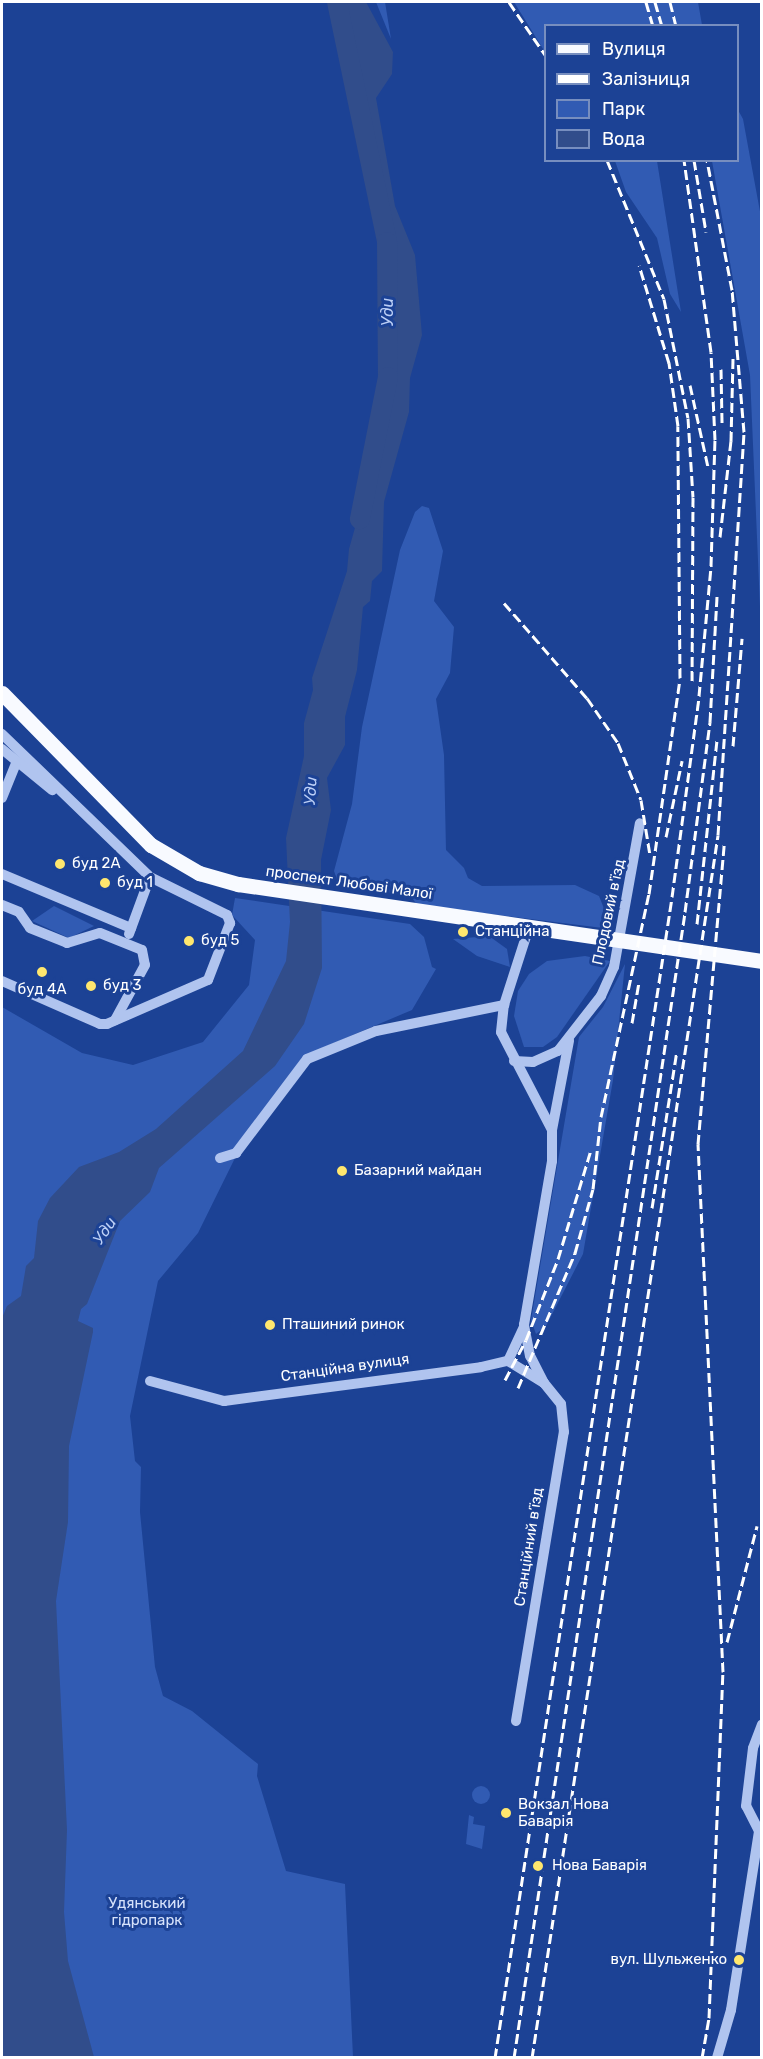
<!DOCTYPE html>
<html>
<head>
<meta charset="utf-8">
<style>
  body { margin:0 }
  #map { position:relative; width:763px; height:2059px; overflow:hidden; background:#1c4295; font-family:Rubik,sans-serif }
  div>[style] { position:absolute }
  .green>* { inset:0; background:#315bb3 }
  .round { border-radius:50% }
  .water>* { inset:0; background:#314d8b }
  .river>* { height:20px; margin:-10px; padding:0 10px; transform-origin:10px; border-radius:10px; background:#314d8b }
  .minor>* { height:10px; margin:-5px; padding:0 5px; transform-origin:5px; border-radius:5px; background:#b0c4ef }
  .major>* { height:15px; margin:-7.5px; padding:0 7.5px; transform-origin:7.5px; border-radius:7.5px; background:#f8faff }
  .rail>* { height:3px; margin-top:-1.5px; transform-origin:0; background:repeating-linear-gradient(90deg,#fff 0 10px,transparent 0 14.5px) }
  .dots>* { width:16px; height:16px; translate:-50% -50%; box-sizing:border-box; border:3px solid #1c4295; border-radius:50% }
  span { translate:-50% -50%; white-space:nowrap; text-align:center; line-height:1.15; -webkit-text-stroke:6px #1c4295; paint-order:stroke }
  .poi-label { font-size:15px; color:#fff }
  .left { translate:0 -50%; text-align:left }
  .right { translate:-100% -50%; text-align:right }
  .street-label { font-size:15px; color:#fff }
  .park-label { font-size:15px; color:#d6e2fb }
  .water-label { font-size:16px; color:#bccff6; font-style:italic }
  .frame { position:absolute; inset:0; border:3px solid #fff; pointer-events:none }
  .legend { position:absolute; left:544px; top:24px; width:195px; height:138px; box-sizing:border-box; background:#1c4295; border:2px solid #778ebf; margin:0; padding:8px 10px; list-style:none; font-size:18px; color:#fff }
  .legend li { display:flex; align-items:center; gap:12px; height:30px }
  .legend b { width:30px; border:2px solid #778ebf }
</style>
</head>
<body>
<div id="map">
  <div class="green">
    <i style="clip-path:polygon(376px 2px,385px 2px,391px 39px)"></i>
    <i style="clip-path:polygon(514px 2px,698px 2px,702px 25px,546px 26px,545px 52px)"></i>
    <i style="clip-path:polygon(738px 110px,743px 119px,761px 217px,760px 607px,750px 375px,712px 161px,738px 160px)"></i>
    <i style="clip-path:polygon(615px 161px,657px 161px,681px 312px,670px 294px,657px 238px,626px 192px)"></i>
    <i style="clip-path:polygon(422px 506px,429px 508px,443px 551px,434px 601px,454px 627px,450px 673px,436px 699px,444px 755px,446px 850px,464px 868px,468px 878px,482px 886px,575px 885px,599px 896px,607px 916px,603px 928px,417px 905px,411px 896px,339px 885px,334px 871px,352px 804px,362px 727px,400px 550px,415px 512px)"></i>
    <i style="clip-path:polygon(235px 898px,410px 924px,424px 937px,432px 967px,436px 969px,412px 1010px,303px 1056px,235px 1158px,198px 1233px,158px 1281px,130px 1416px,135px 1461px,141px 1467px,140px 1512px,155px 1667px,163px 1696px,192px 1711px,258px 1764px,257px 1776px,286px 1871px,345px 1884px,353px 2057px,2px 2057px,2px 1007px,82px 1053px,133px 1065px,203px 1042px,249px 985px,255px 940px,232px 915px)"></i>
    <i style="clip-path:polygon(54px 906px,94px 926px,69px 938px,32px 921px)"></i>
    <i style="clip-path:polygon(489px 936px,507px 949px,510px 967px,477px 956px,453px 939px)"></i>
    <i style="clip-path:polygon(585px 956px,610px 961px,557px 1037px,543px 1047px,524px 1047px,514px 1016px,518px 991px,529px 974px,547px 961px)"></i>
    <i style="clip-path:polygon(625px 964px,613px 1080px,583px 1254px,546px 1326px,536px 1334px,531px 1320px,579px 1037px,603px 1007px)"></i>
    <i class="round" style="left:472px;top:1786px;width:18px;height:18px"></i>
    <i style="clip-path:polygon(469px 1815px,474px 1817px,473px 1824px,485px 1826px,482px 1849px,466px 1844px)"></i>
  </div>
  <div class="water">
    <i style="clip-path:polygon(333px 2px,366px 2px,393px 52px,392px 74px,376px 98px,395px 206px,415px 255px,422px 335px,410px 378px,409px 412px,384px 502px,382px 571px,372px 581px,370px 601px,363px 607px,357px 670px,345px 717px,345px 745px,327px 778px,331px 810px,321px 860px,322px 968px,304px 1024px,275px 1066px,159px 1168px,150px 1192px,120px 1221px,87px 1304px,81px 1309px,78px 1321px,93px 1328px,93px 1332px,69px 1446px,68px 1522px,56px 1601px,67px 1830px,64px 1912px,68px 1961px,94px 2057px,2px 2058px,2px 1318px,7px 1306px,21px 1296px,26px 1266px,34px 1258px,38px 1221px,50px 1198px,79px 1167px,119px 1152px,156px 1129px,243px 1051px,286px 961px,290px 922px,286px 838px,304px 756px,304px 723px,313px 690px,312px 678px,347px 571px,349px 549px,376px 453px,389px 323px,390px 265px,384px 198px,360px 91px)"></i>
  </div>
  <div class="river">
    <i style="left:337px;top:2px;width:245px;rotate:78.2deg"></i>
    <i style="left:387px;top:242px;width:135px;rotate:89.6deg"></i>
    <i style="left:388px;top:377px;width:145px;rotate:101.2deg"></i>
  </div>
  <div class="minor">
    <i style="left:2px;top:734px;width:206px;rotate:44deg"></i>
    <i style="left:150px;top:877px;width:86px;rotate:26.3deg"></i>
    <i style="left:227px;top:915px;width:9px;rotate:69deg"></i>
    <i style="left:230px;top:923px;width:61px;rotate:111.1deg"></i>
    <i style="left:208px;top:980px;width:110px;rotate:156.5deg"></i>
    <i style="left:107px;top:1024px;width:7px;rotate:180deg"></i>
    <i style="left:100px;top:1024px;width:107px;rotate:-156.3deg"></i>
    <i style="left:2px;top:749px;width:65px;rotate:39.4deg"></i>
    <i style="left:2px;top:798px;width:37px;rotate:-68deg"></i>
    <i style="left:2px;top:874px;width:140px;rotate:22.7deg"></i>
    <i style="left:2px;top:905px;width:18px;rotate:22deg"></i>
    <i style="left:19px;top:912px;width:19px;rotate:55deg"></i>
    <i style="left:30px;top:928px;width:40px;rotate:22deg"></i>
    <i style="left:67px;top:943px;width:34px;rotate:-17deg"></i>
    <i style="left:100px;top:933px;width:45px;rotate:22deg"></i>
    <i style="left:142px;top:950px;width:15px;rotate:79deg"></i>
    <i style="left:145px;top:965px;width:63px;rotate:118.6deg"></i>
    <i style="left:129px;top:934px;width:61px;rotate:-69.8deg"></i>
    <i style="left:514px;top:1061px;width:19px;rotate:3deg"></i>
    <i style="left:533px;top:1062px;width:27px;rotate:-24deg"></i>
    <i style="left:558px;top:1051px;width:70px;rotate:-52deg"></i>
    <i style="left:601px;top:996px;width:32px;rotate:-66deg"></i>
    <i style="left:614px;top:967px;width:146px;rotate:-79.8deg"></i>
    <i style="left:552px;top:1130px;width:91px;rotate:-79.2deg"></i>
    <i style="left:220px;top:1158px;width:17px;rotate:-17deg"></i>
    <i style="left:236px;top:1153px;width:118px;rotate:-52.9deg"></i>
    <i style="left:307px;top:1059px;width:74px;rotate:-22.1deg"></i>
    <i style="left:376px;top:1031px;width:131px;rotate:-11.5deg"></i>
    <i style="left:508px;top:1361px;width:42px;rotate:31.4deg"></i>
    <i style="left:150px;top:1381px;width:77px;rotate:15.1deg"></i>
    <i style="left:224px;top:1401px;width:259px;rotate:-7.5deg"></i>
    <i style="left:481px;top:1367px;width:28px;rotate:-13deg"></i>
    <i style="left:508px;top:1361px;width:38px;rotate:-65deg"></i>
    <i style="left:516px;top:1721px;width:293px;rotate:-80.6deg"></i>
    <i style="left:564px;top:1432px;width:28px;rotate:-96deg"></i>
    <i style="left:561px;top:1404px;width:27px;rotate:-129deg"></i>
    <i style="left:544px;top:1383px;width:30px;rotate:-117deg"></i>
    <i style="left:530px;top:1356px;width:32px;rotate:-101deg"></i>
    <i style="left:524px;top:1325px;width:166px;rotate:-80.3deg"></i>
    <i style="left:552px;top:1161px;width:31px;rotate:-90deg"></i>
    <i style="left:552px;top:1130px;width:110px;rotate:-117.5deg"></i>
    <i style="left:501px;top:1032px;width:27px;rotate:-84deg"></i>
    <i style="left:504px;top:1005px;width:82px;rotate:-72.2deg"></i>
    <i style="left:759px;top:1831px;width:28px;rotate:-117deg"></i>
    <i style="left:746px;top:1806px;width:58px;rotate:-83.1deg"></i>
    <i style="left:753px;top:1748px;width:25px;rotate:-69deg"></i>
    <i style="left:717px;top:2058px;width:50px;rotate:-73.7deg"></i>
    <i style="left:731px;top:2010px;width:181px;rotate:-81.1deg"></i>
  </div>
  <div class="major">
    <i style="left:2px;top:693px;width:213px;rotate:45.6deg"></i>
    <i style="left:151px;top:845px;width:56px;rotate:30.3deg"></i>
    <i style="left:199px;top:873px;width:41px;rotate:15.8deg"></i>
    <i style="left:238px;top:884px;width:530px;rotate:8.36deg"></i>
  </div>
  <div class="rail">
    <i style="left:509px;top:2px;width:65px;rotate:55.6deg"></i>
    <i style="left:646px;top:2px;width:25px;rotate:74deg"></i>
    <i style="left:655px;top:2px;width:25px;rotate:74deg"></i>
    <i style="left:670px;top:2px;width:25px;rotate:76deg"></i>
    <i style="left:607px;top:160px;width:150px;rotate:67.7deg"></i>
    <i style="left:664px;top:299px;width:121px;rotate:78.6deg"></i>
    <i style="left:688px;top:418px;width:79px;rotate:86.4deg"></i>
    <i style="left:693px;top:497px;width:184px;rotate:90.3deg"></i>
    <i style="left:694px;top:160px;width:73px;rotate:80.5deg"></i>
    <i style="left:721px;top:369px;width:54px;rotate:88.9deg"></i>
    <i style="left:690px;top:385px;width:84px;rotate:77.6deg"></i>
    <i style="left:720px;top:537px;width:97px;rotate:-83.5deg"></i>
    <i style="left:731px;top:441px;width:84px;rotate:-88.6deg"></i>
    <i style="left:504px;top:603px;width:126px;rotate:48.9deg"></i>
    <i style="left:587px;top:698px;width:55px;rotate:55.4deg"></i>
    <i style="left:618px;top:743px;width:61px;rotate:68deg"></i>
    <i style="left:641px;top:800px;width:56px;rotate:80.7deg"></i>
    <i style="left:733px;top:746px;width:108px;rotate:-85.2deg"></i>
    <i style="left:666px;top:837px;width:78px;rotate:-78.1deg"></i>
    <i style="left:697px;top:924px;width:186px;rotate:-83.8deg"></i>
    <i style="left:632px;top:1023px;width:42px;rotate:-80.3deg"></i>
    <i style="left:652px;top:1208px;width:159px;rotate:-81deg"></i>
    <i style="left:505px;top:1380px;width:45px;rotate:-62.3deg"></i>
    <i style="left:526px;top:1340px;width:87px;rotate:-68.4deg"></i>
    <i style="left:558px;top:1259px;width:114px;rotate:-73.2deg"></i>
    <i style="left:518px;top:1388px;width:147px;rotate:-67.1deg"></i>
    <i style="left:575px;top:1253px;width:66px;rotate:-74.3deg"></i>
    <i style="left:593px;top:1189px;width:72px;rotate:-83.7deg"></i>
    <i style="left:601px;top:1117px;width:228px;rotate:-77.9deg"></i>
    <i style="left:649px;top:894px;width:218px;rotate:-81.8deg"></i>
    <i style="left:680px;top:678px;width:252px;rotate:-90.5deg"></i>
    <i style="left:678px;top:426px;width:64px;rotate:-98.1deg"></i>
    <i style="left:669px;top:363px;width:102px;rotate:-107deg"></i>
    <i style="left:727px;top:1642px;width:120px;rotate:-75.5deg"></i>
    <i style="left:495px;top:2058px;width:1174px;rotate:-81.33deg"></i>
    <i style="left:672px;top:897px;width:203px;rotate:-82.3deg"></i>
    <i style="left:699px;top:696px;width:131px;rotate:-84.7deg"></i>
    <i style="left:711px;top:566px;width:126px;rotate:-88.2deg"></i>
    <i style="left:715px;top:440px;width:88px;rotate:-92.6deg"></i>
    <i style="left:711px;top:352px;width:194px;rotate:-98deg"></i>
    <i style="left:514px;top:2058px;width:1159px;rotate:-81.51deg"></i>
    <i style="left:685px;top:912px;width:192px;rotate:-82.5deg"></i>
    <i style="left:710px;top:722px;width:126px;rotate:-86.8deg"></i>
    <i style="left:532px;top:2058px;width:1237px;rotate:-81.35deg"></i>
    <i style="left:718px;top:835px;width:404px;rotate:-86.3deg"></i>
    <i style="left:744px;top:432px;width:143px;rotate:-94.8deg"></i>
    <i style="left:732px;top:290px;width:132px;rotate:-100.9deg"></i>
    <i style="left:702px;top:2058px;width:41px;rotate:-80.1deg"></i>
    <i style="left:709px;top:2018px;width:346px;rotate:-87.7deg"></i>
    <i style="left:723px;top:1672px;width:529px;rotate:-92.71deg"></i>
    <i style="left:698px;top:1144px;width:301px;rotate:-85deg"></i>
  </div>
  <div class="dots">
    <i style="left:60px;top:864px;background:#ffe76e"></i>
    <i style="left:105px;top:883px;background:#ffe76e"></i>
    <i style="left:463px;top:932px;background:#ffe76e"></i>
    <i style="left:189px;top:941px;background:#ffe76e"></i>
    <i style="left:42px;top:972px;background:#ffe76e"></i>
    <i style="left:91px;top:986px;background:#ffe76e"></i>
    <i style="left:342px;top:1171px;background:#ffe76e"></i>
    <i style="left:270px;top:1325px;background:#ffe76e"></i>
    <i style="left:506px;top:1813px;background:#ffe76e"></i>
    <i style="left:538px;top:1866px;background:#ffe76e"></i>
    <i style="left:739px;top:1960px;background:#ffe76e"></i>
  </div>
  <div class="poi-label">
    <span class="left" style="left:72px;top:864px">буд 2А</span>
    <span class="left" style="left:117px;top:883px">буд 1</span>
    <span class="left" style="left:475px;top:932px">Станційна</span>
    <span class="left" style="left:201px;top:941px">буд 5</span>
    <span class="left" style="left:103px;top:986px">буд 3</span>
    <span style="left:42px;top:990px">буд 4А</span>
    <span class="left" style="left:354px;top:1171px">Базарний майдан</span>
    <span class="left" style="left:282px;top:1325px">Пташиний ринок</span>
    <span class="left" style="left:518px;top:1813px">Вокзал Нова<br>Баварія</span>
    <span class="left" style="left:552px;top:1866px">Нова Баварія</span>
    <span class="right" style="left:727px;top:1960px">вул. Шульженко</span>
  </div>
  <div class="street-label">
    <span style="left:349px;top:883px;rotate:8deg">проспект Любові Малої</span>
    <span style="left:609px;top:912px;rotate:-78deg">Плодовий в'їзд</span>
    <span style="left:345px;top:1368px;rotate:-8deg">Станційна вулиця</span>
    <span style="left:529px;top:1547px;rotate:-81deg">Станційний в’їзд</span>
  </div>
  <div class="park-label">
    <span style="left:147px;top:1912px">Удянський<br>гідропарк</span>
  </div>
  <div class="water-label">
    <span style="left:388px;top:312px;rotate:-90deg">Уди</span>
    <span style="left:311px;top:791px;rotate:-86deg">Уди</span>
    <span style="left:105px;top:1231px;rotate:-56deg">Уди</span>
  </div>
  <div class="frame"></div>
  <ul class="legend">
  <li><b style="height:8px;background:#f8faff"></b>Вулиця</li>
  <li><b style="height:8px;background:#fff"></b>Залізниця</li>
  <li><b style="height:16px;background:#315bb3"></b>Парк</li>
  <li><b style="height:16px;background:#314d8b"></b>Вода</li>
  </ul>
</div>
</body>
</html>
